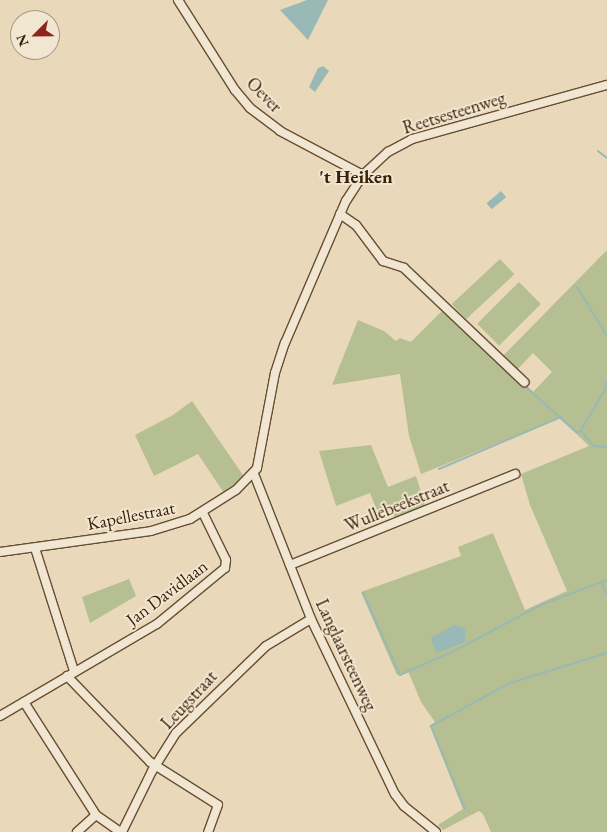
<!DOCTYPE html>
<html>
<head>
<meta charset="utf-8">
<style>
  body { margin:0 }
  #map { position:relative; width:607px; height:832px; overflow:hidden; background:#e9d9ba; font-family:"EB Garamond",serif }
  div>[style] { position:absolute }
  .green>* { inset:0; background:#b5bf91; transform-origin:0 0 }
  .water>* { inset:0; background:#98b9b5; transform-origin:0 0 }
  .stream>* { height:2px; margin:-1px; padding:0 1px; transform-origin:1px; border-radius:1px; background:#98b9b5 }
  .roads { filter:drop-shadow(1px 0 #664e33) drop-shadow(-1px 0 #664e33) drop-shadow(0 1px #664e33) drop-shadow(0 -1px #664e33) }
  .minor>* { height:8px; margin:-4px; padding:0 4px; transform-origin:4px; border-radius:4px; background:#f1e6d2 }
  span { translate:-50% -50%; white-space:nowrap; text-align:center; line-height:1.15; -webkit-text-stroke:4px #f1e6d2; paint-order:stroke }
  .street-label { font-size:18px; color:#3a2006 }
  .neighbourhood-label { font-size:19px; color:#3a2006; font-weight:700 }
  .north { position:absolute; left:10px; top:10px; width:50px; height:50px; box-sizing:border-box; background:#f1e6d2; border:1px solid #a89780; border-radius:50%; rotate:247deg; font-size:14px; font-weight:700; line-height:20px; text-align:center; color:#3a2006 }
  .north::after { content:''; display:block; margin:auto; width:18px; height:22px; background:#8f2418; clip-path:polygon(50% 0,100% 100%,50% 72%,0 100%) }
</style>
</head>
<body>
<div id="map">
  <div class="green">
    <i style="clip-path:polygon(evenodd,607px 250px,607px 832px,491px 832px,483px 814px,479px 811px,443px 830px,438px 825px,463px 809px,430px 726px,435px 722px,421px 702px,408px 671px,397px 675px,361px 592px,461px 556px,458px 547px,493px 533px,525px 610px,567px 591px,530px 505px,521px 474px,589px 446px,560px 418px,421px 474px,409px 436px,400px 374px,332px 385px,358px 320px,384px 331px,396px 341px,400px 338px,411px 342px,447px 306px,501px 358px,607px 250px,533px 353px,552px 372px,533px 392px,514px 373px,533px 353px)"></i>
    <i style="left:500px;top:259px;width:21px;height:66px;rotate:47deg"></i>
    <i style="left:519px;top:282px;width:31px;height:59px;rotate:45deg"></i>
    <i style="clip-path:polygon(192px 401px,245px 478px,224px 493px,198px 454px,154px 476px,135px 435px,173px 415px)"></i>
    <i style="clip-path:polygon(371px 445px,388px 487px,416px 476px,426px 508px,396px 521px,393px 514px,379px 516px,370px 493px,336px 506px,319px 451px)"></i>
    <i style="clip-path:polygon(129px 579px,136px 596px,90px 623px,82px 597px)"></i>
  </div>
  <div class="water">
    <i style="clip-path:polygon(307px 0,328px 0,308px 40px,280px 10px)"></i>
    <i style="clip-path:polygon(323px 66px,329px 71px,315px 92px,309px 87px,318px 68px)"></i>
    <i style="left:501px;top:191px;width:8px;height:19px;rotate:50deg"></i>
    <i style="clip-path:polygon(454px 625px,465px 628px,465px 642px,436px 653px,431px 638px)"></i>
  </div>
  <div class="stream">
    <i style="left:598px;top:151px;width:11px;rotate:38deg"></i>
    <i style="left:577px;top:287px;width:57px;rotate:58.5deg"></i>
    <i style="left:607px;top:380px;width:10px;rotate:101deg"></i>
    <i style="left:605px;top:390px;width:47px;rotate:121deg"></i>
    <i style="left:581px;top:430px;width:20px;rotate:53deg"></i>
    <i style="left:593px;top:446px;width:14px;rotate:4deg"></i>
    <i style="left:525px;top:386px;width:69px;rotate:42deg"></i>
    <i style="left:576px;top:432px;width:5px;rotate:-11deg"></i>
    <i style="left:439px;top:469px;width:133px;rotate:-23.1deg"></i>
    <i style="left:601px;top:582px;width:14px;rotate:65deg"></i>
    <i style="left:363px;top:593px;width:90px;rotate:65.7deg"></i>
    <i style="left:400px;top:675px;width:61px;rotate:-24.1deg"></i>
    <i style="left:456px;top:650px;width:98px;rotate:-27.9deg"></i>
    <i style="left:543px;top:604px;width:68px;rotate:-20.6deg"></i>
    <i style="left:465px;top:809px;width:90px;rotate:-112.3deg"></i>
    <i style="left:431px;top:726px;width:90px;rotate:-28.6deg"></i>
    <i style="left:510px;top:683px;width:102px;rotate:-17.2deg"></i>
  </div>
  <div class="roads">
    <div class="minor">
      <i style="left:178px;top:0;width:107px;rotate:57.7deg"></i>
      <i style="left:235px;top:90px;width:23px;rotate:50deg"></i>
      <i style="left:250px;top:108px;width:38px;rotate:37deg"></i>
      <i style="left:280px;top:131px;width:94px;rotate:27.9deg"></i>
      <i style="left:340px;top:214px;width:19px;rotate:35deg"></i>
      <i style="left:356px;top:225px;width:45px;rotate:53.1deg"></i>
      <i style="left:383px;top:261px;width:22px;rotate:18deg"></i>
      <i style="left:404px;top:268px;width:166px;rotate:43.5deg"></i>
      <i style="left:254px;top:474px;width:156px;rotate:68.5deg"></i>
      <i style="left:311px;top:619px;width:194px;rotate:64.4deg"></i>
      <i style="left:395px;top:794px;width:15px;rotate:53deg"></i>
      <i style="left:404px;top:806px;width:41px;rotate:39.1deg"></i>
      <i style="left:35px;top:548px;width:129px;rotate:72.4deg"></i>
      <i style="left:0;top:552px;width:152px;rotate:-7.9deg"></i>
      <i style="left:151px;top:531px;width:41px;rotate:-17.1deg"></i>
      <i style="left:190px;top:519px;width:54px;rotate:-32.2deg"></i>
      <i style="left:236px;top:490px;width:30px;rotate:-46deg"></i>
      <i style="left:257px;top:468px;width:97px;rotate:-79.3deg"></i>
      <i style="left:275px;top:373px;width:32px;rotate:-72deg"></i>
      <i style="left:285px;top:343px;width:155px;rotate:-66.8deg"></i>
      <i style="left:346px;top:201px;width:31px;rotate:-57deg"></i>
      <i style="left:363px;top:175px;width:34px;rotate:-43deg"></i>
      <i style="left:388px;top:152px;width:27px;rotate:-28deg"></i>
      <i style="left:412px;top:139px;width:202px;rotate:-15.5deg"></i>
      <i style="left:290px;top:565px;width:243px;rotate:-22deg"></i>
      <i style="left:67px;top:676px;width:120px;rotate:46deg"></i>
      <i style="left:150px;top:762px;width:80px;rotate:32.3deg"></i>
      <i style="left:218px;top:805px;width:29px;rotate:110deg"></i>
      <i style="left:24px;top:702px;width:134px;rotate:57.5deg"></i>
      <i style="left:96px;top:815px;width:29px;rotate:35deg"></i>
      <i style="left:0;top:716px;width:182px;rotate:-30.4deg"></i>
      <i style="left:157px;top:624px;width:88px;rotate:-39.5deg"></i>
      <i style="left:225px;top:568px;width:8px;rotate:-83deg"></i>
      <i style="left:226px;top:560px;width:52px;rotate:-116.1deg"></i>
      <i style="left:77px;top:832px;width:25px;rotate:-42deg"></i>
      <i style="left:122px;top:832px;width:68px;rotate:-63.8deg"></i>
      <i style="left:152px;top:771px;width:45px;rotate:-57.7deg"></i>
      <i style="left:176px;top:733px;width:125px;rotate:-44deg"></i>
      <i style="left:266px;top:646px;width:52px;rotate:-31deg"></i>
    </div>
  </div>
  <div class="street-label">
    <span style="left:264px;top:95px;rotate:45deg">Oever</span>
    <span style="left:454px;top:113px;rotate:-17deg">Reetsesteenweg</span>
    <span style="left:397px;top:506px;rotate:-22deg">Wullebeekstraat</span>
    <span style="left:131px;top:516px;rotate:-11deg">Kapellestraat</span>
    <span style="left:167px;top:593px;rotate:-37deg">Jan Davidlaan</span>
    <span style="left:346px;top:655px;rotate:65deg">Langlaarsteenweg</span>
    <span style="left:189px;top:700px;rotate:-47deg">Leugstraat</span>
  </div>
  <div class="neighbourhood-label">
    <span style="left:356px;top:177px">'t Heiken</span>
  </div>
  <div class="north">N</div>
</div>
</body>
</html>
